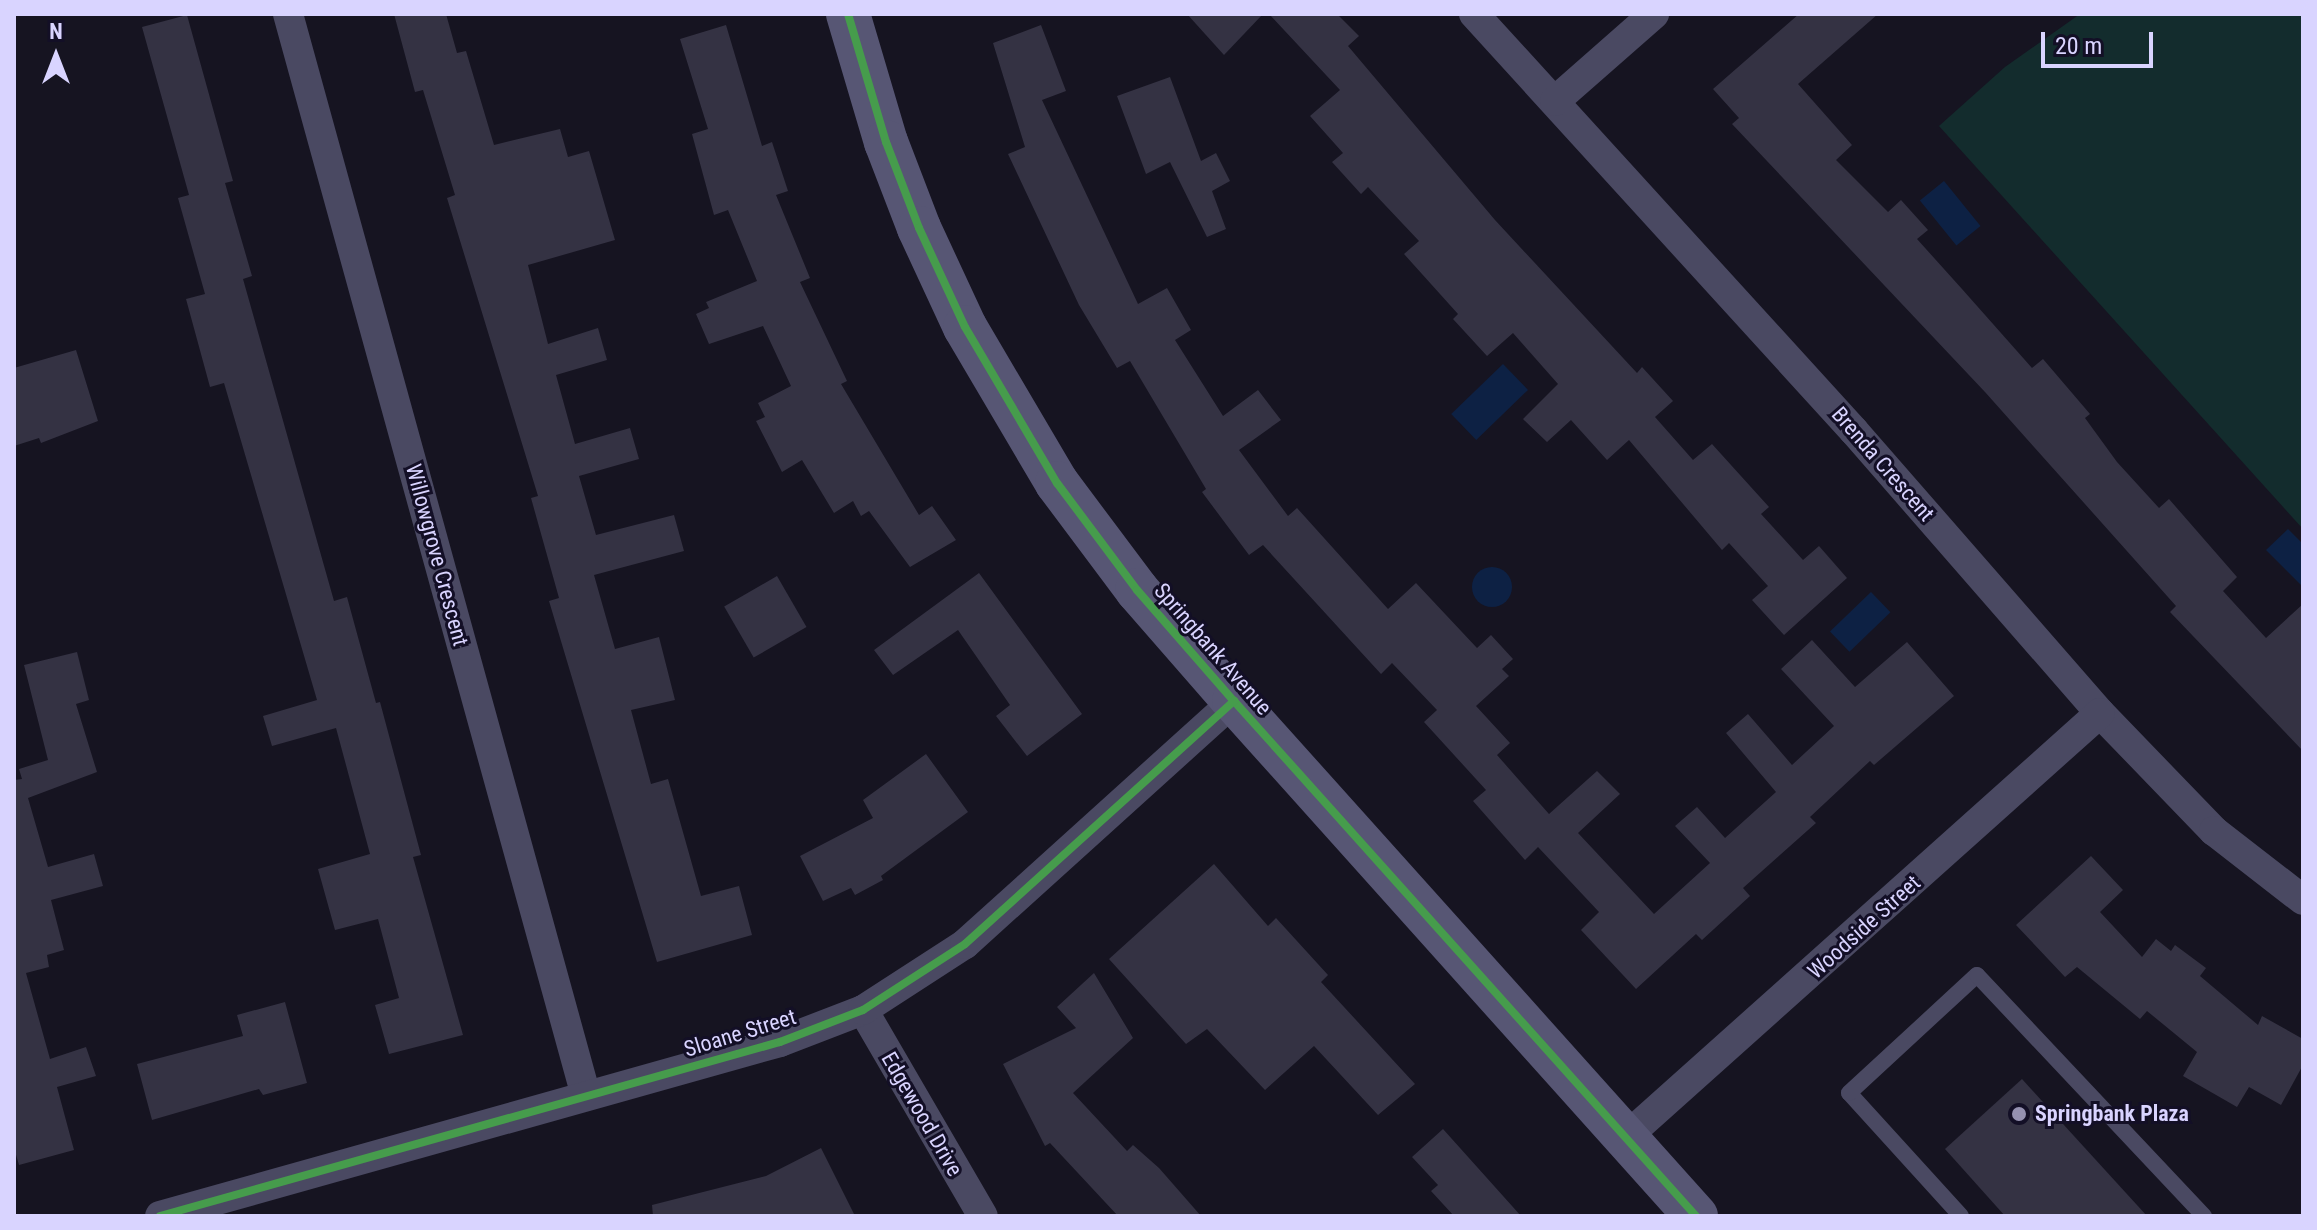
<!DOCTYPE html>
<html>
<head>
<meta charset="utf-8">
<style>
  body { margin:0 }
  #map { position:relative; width:2317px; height:1230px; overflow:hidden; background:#161421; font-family:"Roboto Condensed",sans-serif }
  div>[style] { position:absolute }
  .green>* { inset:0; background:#132c2d }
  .water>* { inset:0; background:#0d2144; transform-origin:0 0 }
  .round { border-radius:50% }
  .building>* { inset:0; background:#343243; transform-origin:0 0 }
  .lane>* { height:16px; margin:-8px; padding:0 8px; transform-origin:8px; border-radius:8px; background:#4a4962 }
  .street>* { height:30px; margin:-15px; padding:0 15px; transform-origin:15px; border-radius:15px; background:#4a4962 }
  .secondary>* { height:44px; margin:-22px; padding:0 22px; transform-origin:22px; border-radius:22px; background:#575674 }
  .cycleway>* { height:8px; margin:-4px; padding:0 4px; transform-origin:4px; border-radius:4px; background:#469c4c }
  .dots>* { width:22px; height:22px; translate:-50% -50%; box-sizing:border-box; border:4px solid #130f26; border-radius:50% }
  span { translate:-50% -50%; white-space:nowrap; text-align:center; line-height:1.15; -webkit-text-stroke:6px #130f26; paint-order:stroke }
  .street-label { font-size:22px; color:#d9d4ff }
  .poi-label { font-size:22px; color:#d9d4ff; font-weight:700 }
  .left { translate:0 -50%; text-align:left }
  .frame { position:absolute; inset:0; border:16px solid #d9d4ff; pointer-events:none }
  .north { position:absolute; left:16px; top:16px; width:80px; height:80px; -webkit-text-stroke:6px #130f26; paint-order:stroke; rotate:0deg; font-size:22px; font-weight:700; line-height:32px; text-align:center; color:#d9d4ff }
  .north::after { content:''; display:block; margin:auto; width:28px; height:36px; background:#d9d4ff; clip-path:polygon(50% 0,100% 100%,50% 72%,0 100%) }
  .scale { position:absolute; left:2041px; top:32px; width:112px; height:36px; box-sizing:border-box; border:4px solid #d9d4ff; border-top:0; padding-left:10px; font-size:24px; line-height:28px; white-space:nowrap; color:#d9d4ff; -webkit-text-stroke:6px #130f26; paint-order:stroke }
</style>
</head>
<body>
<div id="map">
  <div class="green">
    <i style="clip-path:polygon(2080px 14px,2303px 14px,2303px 529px,1939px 126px,2005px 67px)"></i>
  </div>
  <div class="water">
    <i style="left:1944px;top:181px;width:58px;height:31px;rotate:51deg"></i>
    <i style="left:1503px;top:364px;width:36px;height:72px;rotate:46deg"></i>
    <i style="clip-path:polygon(2288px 529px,2303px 544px,2303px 587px,2266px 550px)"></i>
    <i class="round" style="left:1472px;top:567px;width:40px;height:40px"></i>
    <i style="left:1871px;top:592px;width:28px;height:57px;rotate:46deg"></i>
  </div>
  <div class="building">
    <i style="clip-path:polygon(394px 14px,446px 14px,457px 53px,466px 51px,494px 145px,560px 129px,568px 157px,589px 151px,615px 240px,528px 265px,548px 344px,598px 328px,607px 360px,556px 375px,575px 444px,630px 428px,639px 459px,579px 476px,596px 535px,674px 515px,684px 551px,594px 575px,615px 649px,659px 637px,675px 700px,631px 710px,651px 784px,668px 779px,701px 896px,739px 886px,752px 935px,657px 962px,549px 601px,559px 598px,531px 498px,538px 496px,447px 198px,455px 195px,423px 90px,415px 92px)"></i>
    <i style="clip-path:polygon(1187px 14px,1263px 14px,1224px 55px)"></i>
    <i style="clip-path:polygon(1269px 14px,1337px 14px,1359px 36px,1348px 46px,1495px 220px,1637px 373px,1642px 367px,1673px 401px,1655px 417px,1693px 460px,1712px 444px,1769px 507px,1761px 514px,1803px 560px,1819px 546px,1847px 578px,1784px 635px,1752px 600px,1768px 586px,1729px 543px,1722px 550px,1629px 440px,1607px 460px,1571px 420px,1547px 442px,1523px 419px,1558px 384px,1513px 333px,1487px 356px,1453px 319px,1458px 314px,1404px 254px,1419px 241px,1368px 187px,1361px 194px,1332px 162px,1343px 153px,1310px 116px,1340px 90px)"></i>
    <i style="clip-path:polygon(1799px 14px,1878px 14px,1798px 84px,1852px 145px,1836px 160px,1888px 212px,1901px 200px,1928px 230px,1917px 239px,1962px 289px,2032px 368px,2043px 359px,2090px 414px,2085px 418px,2117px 462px,2159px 508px,2169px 499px,2237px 577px,2223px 591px,2266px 638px,2303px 604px,2303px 751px,2170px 612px,2176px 606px,1985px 392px,1732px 124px,1739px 118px,1713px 89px)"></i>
    <i style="clip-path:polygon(187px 15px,233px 181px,225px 183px,252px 276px,243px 279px,334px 601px,347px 597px,376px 703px,380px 702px,421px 855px,413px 857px,463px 1035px,389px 1054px,375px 1005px,399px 998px,378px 919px,335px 930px,318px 869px,370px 854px,336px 728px,272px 746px,263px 716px,317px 700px,224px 383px,210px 387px,186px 299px,205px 294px,178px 198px,189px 195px,142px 27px)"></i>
    <i style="clip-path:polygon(726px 25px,762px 146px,772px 142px,788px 191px,776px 195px,810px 278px,800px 282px,847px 381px,841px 384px,919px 515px,932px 506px,956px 540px,910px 567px,869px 511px,861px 516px,853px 501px,834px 513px,802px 460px,782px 472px,756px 421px,765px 417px,758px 403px,791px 386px,763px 326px,709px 344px,696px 314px,709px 308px,706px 302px,757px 281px,728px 210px,714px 215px,692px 134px,708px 129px,680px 39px)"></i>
    <i style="clip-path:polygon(1041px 25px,1066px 91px,1042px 100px,1138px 304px,1167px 288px,1191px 330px,1175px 340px,1223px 416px,1258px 390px,1281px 420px,1239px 450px,1288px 516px,1297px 508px,1388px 609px,1416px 583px,1477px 648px,1491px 635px,1513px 659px,1502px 669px,1509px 676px,1476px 706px,1510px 743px,1497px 755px,1549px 814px,1597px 771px,1620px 794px,1578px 833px,1654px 914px,1710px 863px,1675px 826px,1697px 807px,1725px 838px,1776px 792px,1726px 733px,1748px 714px,1792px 765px,1834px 726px,1781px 669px,1812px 640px,1855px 687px,1907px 642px,1954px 696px,1874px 765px,1870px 761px,1810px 817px,1816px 823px,1743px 888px,1750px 896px,1702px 940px,1696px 934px,1636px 989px,1581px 930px,1599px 912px,1538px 847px,1525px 860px,1473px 801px,1486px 790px,1424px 722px,1437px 710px,1392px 663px,1381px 674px,1263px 545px,1249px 555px,1202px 492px,1206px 489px,1130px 361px,1117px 368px,1079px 305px,1008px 154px,1025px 147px,993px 43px)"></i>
    <i style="clip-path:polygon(1170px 77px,1201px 161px,1216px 153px,1230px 181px,1212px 191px,1226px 229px,1207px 237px,1170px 162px,1146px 174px,1117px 96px)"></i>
    <i style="clip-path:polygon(76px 350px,98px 421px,41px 443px,39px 438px,14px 446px,14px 368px)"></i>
    <i style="clip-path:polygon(979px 573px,1082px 714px,1027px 756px,996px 716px,1010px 705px,958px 630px,893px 675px,874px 650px)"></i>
    <i style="left:777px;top:576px;width:59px;height:61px;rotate:60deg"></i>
    <i style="clip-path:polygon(77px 652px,89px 700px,76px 704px,97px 772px,28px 798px,48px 867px,94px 854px,103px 886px,51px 900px,64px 950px,47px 955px,49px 967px,26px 973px,50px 1059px,86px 1047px,96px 1076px,57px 1087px,74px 1150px,19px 1165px,14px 1148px,14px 780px,22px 779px,19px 769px,48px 760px,24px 665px)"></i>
    <i style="clip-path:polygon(926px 754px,968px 812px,881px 876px,883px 880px,855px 895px,851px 888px,823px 901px,800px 856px,873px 818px,863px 800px)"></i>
    <i style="clip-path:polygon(2091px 856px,2123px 890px,2100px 912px,2142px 957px,2156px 939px,2171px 951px,2175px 945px,2206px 968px,2200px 976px,2258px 1025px,2262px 1016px,2303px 1039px,2303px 1065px,2281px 1105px,2249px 1087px,2237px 1107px,2183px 1076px,2197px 1052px,2147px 1011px,2140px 1019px,2077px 967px,2065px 977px,2016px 925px)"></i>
    <i style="clip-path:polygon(1214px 864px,1268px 926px,1276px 918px,1328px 975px,1321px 982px,1415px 1084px,1378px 1115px,1314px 1046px,1265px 1090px,1207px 1029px,1186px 1044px,1109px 959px)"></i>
    <i style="clip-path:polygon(1094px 973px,1133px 1038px,1073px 1093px,1127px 1151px,1133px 1145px,1159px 1168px,1201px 1216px,1118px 1216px,1050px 1143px,1045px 1146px,1003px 1064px,1076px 1028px,1057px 1007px)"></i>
    <i style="clip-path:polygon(285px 1002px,307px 1083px,263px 1095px,259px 1089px,152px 1120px,137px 1064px,243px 1036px,237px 1015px)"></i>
    <i style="clip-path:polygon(2022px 1079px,2147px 1216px,2005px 1216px,1945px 1149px)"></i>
    <i style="clip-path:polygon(1443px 1129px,1521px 1216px,1454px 1216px,1431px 1191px,1438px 1185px,1412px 1157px)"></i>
    <i style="clip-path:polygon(821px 1148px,855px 1216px,653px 1216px,652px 1205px,766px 1176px)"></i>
  </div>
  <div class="lane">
    <i style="left:1961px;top:1216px;width:166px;rotate:-132.3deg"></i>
    <i style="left:1849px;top:1093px;width:174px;rotate:-42.7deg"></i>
    <i style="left:1977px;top:975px;width:331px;rotate:46.7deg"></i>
  </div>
  <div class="street">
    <i style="left:288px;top:14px;width:1122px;rotate:74.6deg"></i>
    <i style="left:1474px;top:14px;width:564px;rotate:47.66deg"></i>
    <i style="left:1854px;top:431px;width:374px;rotate:48.9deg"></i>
    <i style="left:2100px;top:713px;width:164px;rotate:46deg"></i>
    <i style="left:2214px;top:831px;width:113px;rotate:37.8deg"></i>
    <i style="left:1555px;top:101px;width:132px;rotate:-41.3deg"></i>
    <i style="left:863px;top:1010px;width:238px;rotate:59.8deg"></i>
    <i style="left:1625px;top:1138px;width:637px;rotate:-41.82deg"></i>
    <i style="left:160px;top:1216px;width:644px;rotate:-15.68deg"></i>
    <i style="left:780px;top:1042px;width:89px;rotate:-21.1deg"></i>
    <i style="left:863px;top:1010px;width:121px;rotate:-32.9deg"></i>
    <i style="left:965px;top:944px;width:363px;rotate:-42.1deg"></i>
  </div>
  <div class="secondary">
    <i style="left:848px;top:14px;width:134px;rotate:73.5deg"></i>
    <i style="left:886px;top:142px;width:92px;rotate:69deg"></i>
    <i style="left:919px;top:228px;width:109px;rotate:65.1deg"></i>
    <i style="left:965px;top:327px;width:181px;rotate:59.5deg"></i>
    <i style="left:1057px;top:483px;width:134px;rotate:53.2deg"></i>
    <i style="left:1137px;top:590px;width:147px;rotate:48.9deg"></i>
    <i style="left:1234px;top:701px;width:692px;rotate:48.11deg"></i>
  </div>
  <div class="cycleway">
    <i style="left:848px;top:14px;width:134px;rotate:73.5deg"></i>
    <i style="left:886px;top:142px;width:92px;rotate:69deg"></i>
    <i style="left:919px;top:228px;width:109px;rotate:65.1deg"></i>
    <i style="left:965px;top:327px;width:181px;rotate:59.5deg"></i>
    <i style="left:1057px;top:483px;width:134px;rotate:53.2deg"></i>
    <i style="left:1137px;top:590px;width:147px;rotate:48.9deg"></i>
    <i style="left:1234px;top:701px;width:692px;rotate:48.11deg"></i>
    <i style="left:160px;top:1216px;width:644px;rotate:-15.68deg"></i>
    <i style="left:780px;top:1042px;width:89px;rotate:-21.1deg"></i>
    <i style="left:863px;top:1010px;width:121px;rotate:-32.9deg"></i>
    <i style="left:965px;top:944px;width:363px;rotate:-42.1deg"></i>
  </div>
  <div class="dots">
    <i style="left:2019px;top:1114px;background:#9591b1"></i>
  </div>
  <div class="street-label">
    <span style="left:1883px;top:464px;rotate:49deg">Brenda Crescent</span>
    <span style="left:437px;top:555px;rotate:75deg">Willowgrove Crescent</span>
    <span style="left:1213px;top:649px;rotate:49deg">Springbank Avenue</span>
    <span style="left:1864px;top:927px;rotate:-42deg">Woodside Street</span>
    <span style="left:740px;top:1033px;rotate:-17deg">Sloane Street</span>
    <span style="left:922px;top:1114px;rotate:60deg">Edgewood Drive</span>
  </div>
  <div class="poi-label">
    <span class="left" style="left:2035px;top:1114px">Springbank Plaza</span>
  </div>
  <div class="frame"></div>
  <div class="north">N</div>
  <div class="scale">20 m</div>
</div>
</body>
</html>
